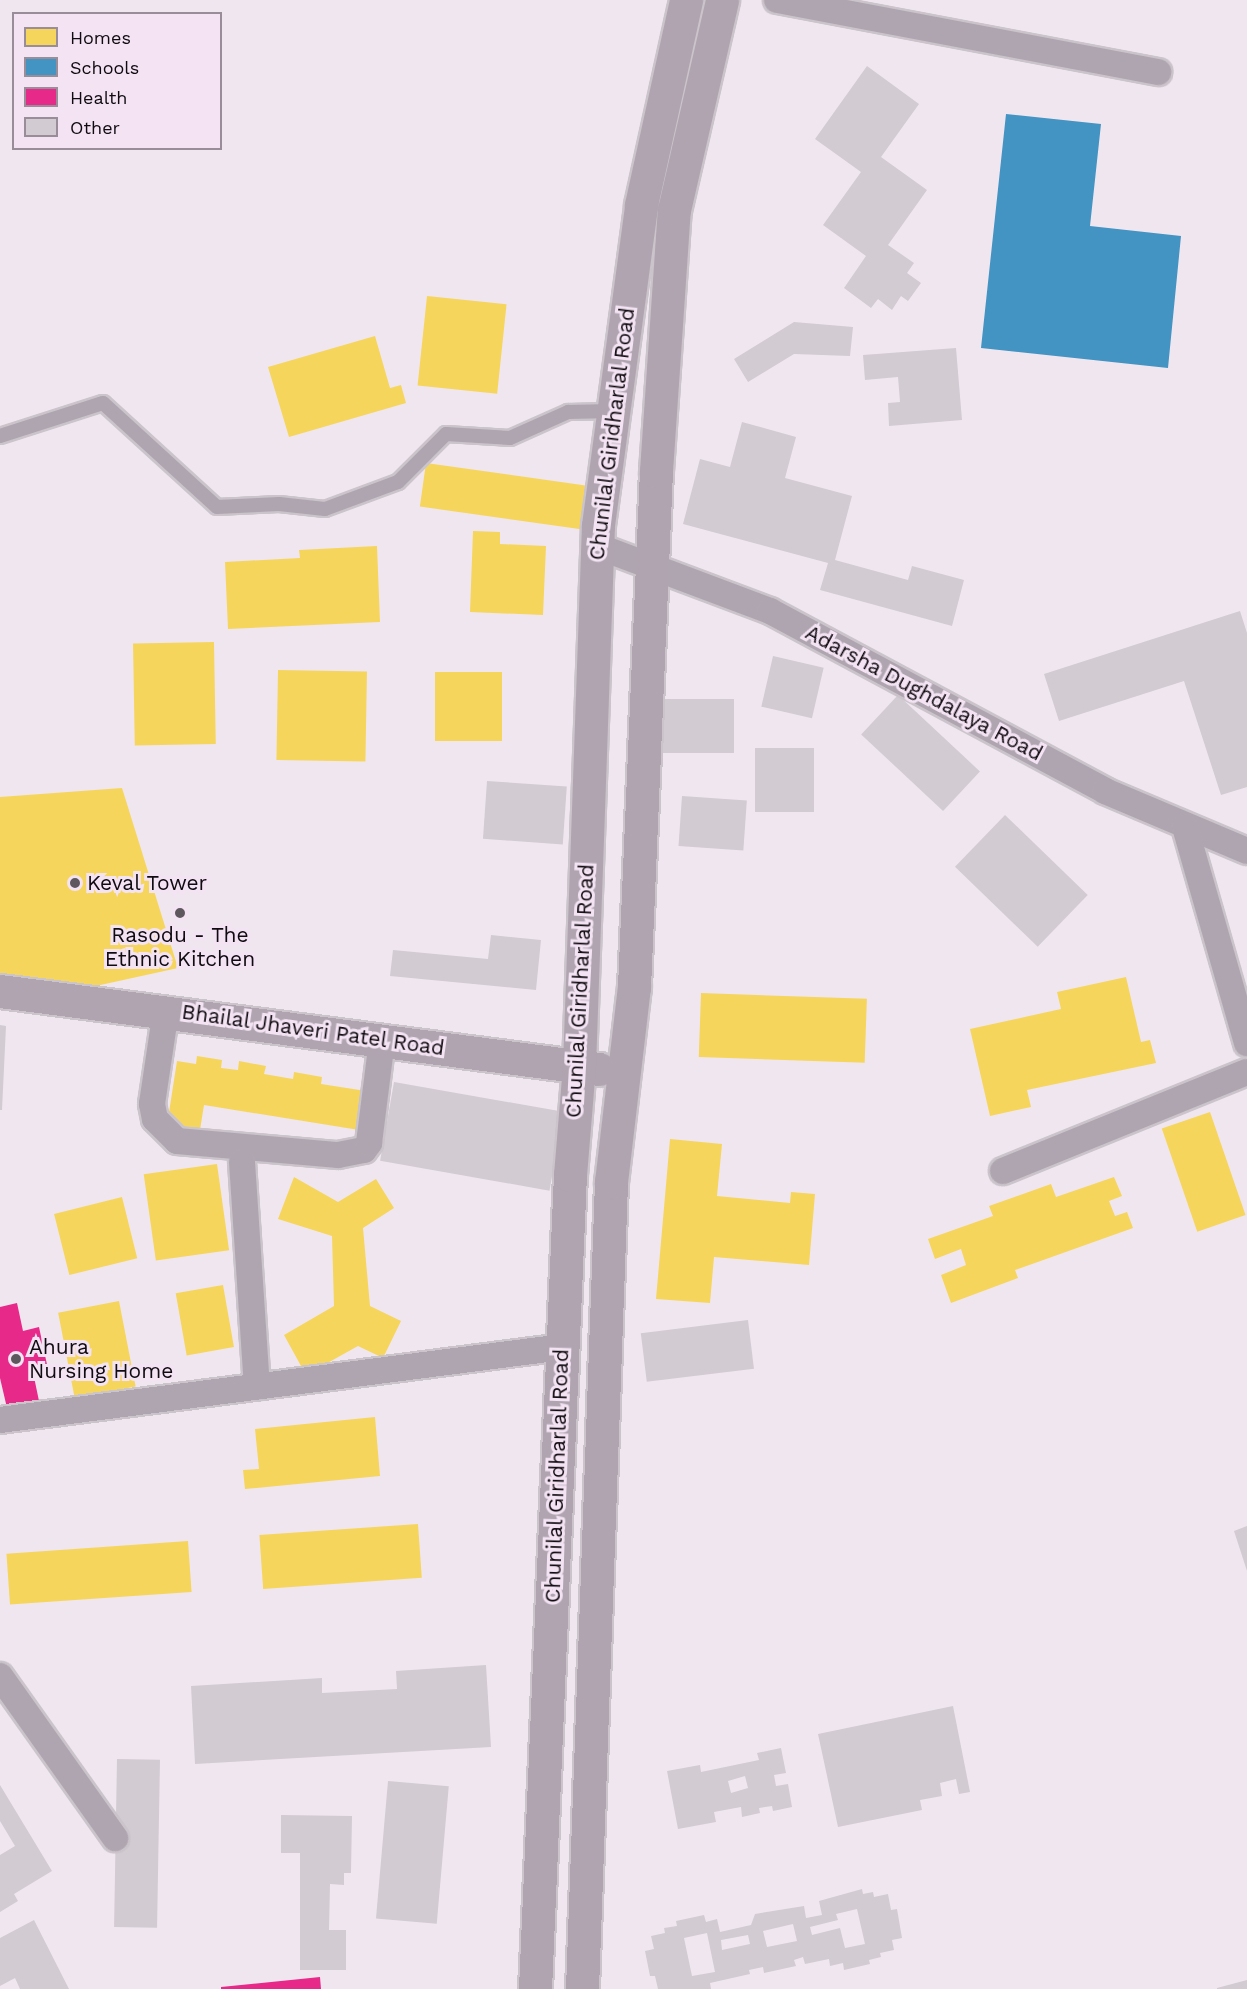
<!DOCTYPE html>
<html>
<head>
<meta charset="utf-8">
<style>
  body { margin:0 }
  #map { position:relative; width:1247px; height:1989px; overflow:hidden; background:#f0e6f0; font-family:"Work Sans",sans-serif }
  div>[style] { position:absolute }
  .homes>* { inset:0; background:#f6d55c; transform-origin:0 0 }
  .schools>* { inset:0; background:#4393c3 }
  .health>* { inset:0; background:#e7298a }
  .building>* { inset:0; background:#d2cbd2; transform-origin:0 0 }
  .roads { filter:drop-shadow(2px 0 #cbc4cb) drop-shadow(-2px 0 #cbc4cb) drop-shadow(0 2px #cbc4cb) drop-shadow(0 -2px #cbc4cb) }
  .lane>* { height:14px; margin:-7px; padding:0 7px; transform-origin:7px; border-radius:7px; background:#afa5b0 }
  .street>* { height:26px; margin:-13px; padding:0 13px; transform-origin:13px; border-radius:13px; background:#afa5b0 }
  .secondary>* { height:33px; margin:-16.5px; padding:0 16.5px; transform-origin:16.5px; border-radius:16.5px; background:#afa4b0 }
  .dots>* { width:16px; height:16px; translate:-50% -50%; box-sizing:border-box; border:3px solid #f3e3f3; border-radius:50% }
  span { translate:-50% -50%; white-space:nowrap; text-align:center; line-height:1.15; -webkit-text-stroke:6px #f3e3f3; paint-order:stroke }
  .street-label { font-size:21px; color:#100b10 }
  .poi-label { font-size:21px; color:#100b10 }
  .left { translate:0 -50%; text-align:left }
  .legend { position:absolute; left:12px; top:12px; width:210px; height:138px; box-sizing:border-box; background:#f3e3f3; border:2px solid #988d98; margin:0; padding:8px 10px; list-style:none; font-size:18px; color:#100b10 }
  .legend li { display:flex; align-items:center; gap:12px; height:30px }
  .legend b { width:30px; border:2px solid #988d98 }
</style>
</head>
<body>
<div id="map">
  <div class="homes">
    <i style="left:427px;top:296px;width:80px;height:90px;rotate:6deg"></i>
    <i style="clip-path:polygon(375px 336px,390px 388px,401px 385px,406px 403px,289px 437px,268px 367px)"></i>
    <i style="left:426px;top:463px;width:170px;height:44px;rotate:8deg"></i>
    <i style="clip-path:polygon(473px 531px,500px 532px,500px 544px,546px 546px,543px 615px,470px 612px)"></i>
    <i style="clip-path:polygon(377px 546px,380px 622px,228px 629px,225px 562px,300px 558px,299px 550px)"></i>
    <i style="left:214px;top:642px;width:102px;height:81px;rotate:89deg"></i>
    <i style="left:278px;top:670px;width:89px;height:90px;rotate:1deg"></i>
    <i style="left:435px;top:672px;width:67px;height:69px"></i>
    <i style="clip-path:polygon(122px 788px,178px 968px,0 1007px,0 797px)"></i>
    <i style="clip-path:polygon(1126px 977px,1141px 1042px,1150px 1040px,1156px 1063px,1027px 1090px,1031px 1107px,990px 1116px,970px 1029px,1061px 1009px,1057px 992px)"></i>
    <i style="left:701px;top:993px;width:166px;height:64px;rotate:2deg"></i>
    <i style="clip-path:polygon(197px 1056px,222px 1060px,221px 1068px,238px 1070px,239px 1061px,266px 1066px,264px 1074px,293px 1079px,294px 1072px,322px 1077px,321px 1084px,366px 1091px,359px 1130px,204px 1105px,200px 1130px,167px 1125px,177px 1061px,196px 1064px)"></i>
    <i style="left:1210px;top:1112px;width:109px;height:51px;rotate:71deg"></i>
    <i style="clip-path:polygon(670px 1139px,722px 1144px,717px 1196px,790px 1203px,791px 1192px,815px 1194px,809px 1265px,714px 1257px,710px 1303px,656px 1299px)"></i>
    <i style="left:217px;top:1164px;width:87px;height:74px;rotate:82deg"></i>
    <i style="clip-path:polygon(294px 1177px,338px 1202px,376px 1179px,394px 1208px,363px 1228px,370px 1306px,401px 1321px,383px 1358px,358px 1346px,306px 1375px,284px 1335px,334px 1306px,332px 1236px,278px 1219px)"></i>
    <i style="clip-path:polygon(1114px 1177px,1122px 1196px,1109px 1201px,1115px 1216px,1127px 1212px,1133px 1228px,1015px 1270px,1018px 1278px,951px 1303px,941px 1275px,966px 1265px,961px 1249px,935px 1259px,928px 1239px,993px 1216px,989px 1206px,1051px 1184px,1056px 1197px)"></i>
    <i style="left:122px;top:1197px;width:63px;height:70px;rotate:76deg"></i>
    <i style="left:223px;top:1285px;width:63px;height:48px;rotate:80deg"></i>
    <i style="left:119px;top:1301px;width:87px;height:62px;rotate:79deg"></i>
    <i style="clip-path:polygon(375px 1417px,380px 1476px,245px 1489px,243px 1470px,259px 1469px,255px 1429px)"></i>
    <i style="left:418px;top:1524px;width:54px;height:159px;rotate:86deg"></i>
    <i style="left:188px;top:1541px;width:51px;height:182px;rotate:86deg"></i>
  </div>
  <div class="schools">
    <i style="clip-path:polygon(1006px 114px,1101px 124px,1090px 226px,1181px 236px,1168px 368px,981px 348px)"></i>
  </div>
  <div class="health">
    <i style="clip-path:polygon(17px 1303px,23px 1331px,39px 1327px,49px 1374px,34px 1377px,39px 1401px,7px 1408px,0 1378px,0 1307px)"></i>
    <i style="clip-path:polygon(320px 1977px,321px 1989px,221px 1989px,221px 1987px)"></i>
  </div>
  <div class="building">
    <i style="clip-path:polygon(867px 66px,919px 104px,881px 157px,927px 190px,888px 245px,914px 263px,907px 273px,921px 283px,908px 301px,901px 296px,892px 310px,878px 299px,871px 308px,844px 288px,866px 256px,823px 225px,861px 172px,815px 139px)"></i>
    <i style="clip-path:polygon(794px 322px,853px 327px,850px 356px,794px 354px,748px 382px,734px 359px)"></i>
    <i style="clip-path:polygon(956px 348px,962px 420px,889px 426px,888px 403px,900px 402px,898px 377px,865px 380px,863px 355px)"></i>
    <i style="clip-path:polygon(742px 422px,796px 437px,785px 478px,852px 496px,835px 560px,908px 580px,912px 566px,964px 580px,952px 626px,820px 590px,828px 563px,683px 524px,700px 459px,730px 467px)"></i>
    <i style="clip-path:polygon(1240px 611px,1247px 633px,1247px 787px,1221px 795px,1184px 681px,1059px 721px,1044px 674px)"></i>
    <i style="left:773px;top:656px;width:52px;height:52px;rotate:13deg"></i>
    <i style="left:898px;top:695px;width:112px;height:54px;rotate:43deg"></i>
    <i style="left:734px;top:699px;width:54px;height:73px;rotate:90deg"></i>
    <i style="left:755px;top:748px;width:59px;height:64px"></i>
    <i style="left:487px;top:781px;width:80px;height:58px;rotate:4deg"></i>
    <i style="left:682px;top:796px;width:65px;height:50px;rotate:4deg"></i>
    <i style="left:1005px;top:815px;width:115px;height:72px;rotate:44deg"></i>
    <i style="clip-path:polygon(491px 935px,541px 940px,536px 990px,390px 976px,393px 950px,488px 959px)"></i>
    <i style="clip-path:polygon(0 1025px,6px 1026px,2px 1110px,0 1110px)"></i>
    <i style="left:394px;top:1082px;width:172px;height:80px;rotate:10deg"></i>
    <i style="left:748px;top:1320px;width:49px;height:108px;rotate:83deg"></i>
    <i style="clip-path:polygon(1247px 1526px,1247px 1571px,1234px 1531px)"></i>
    <i style="clip-path:polygon(486px 1665px,491px 1747px,195px 1764px,191px 1686px,322px 1678px,322px 1693px,397px 1689px,396px 1671px)"></i>
    <i style="clip-path:polygon(953px 1706px,970px 1792px,959px 1794px,956px 1779px,940px 1783px,942px 1796px,920px 1800px,922px 1810px,838px 1827px,818px 1734px)"></i>
    <i style="clip-path:polygon(evenodd,781px 1748px,786px 1773px,774px 1775px,776px 1786px,788px 1784px,792px 1807px,773px 1811px,772px 1806px,759px 1808px,760px 1813px,742px 1817px,741px 1807px,714px 1812px,716px 1822px,678px 1829px,667px 1771px,700px 1765px,701px 1772px,759px 1760px,757px 1753px,781px 1748px,745px 1776px,748px 1788px,731px 1793px,728px 1781px,745px 1776px)"></i>
    <i style="left:117px;top:1759px;width:43px;height:168px;rotate:1deg"></i>
    <i style="left:388px;top:1781px;width:61px;height:138px;rotate:5deg"></i>
    <i style="clip-path:polygon(0 1785px,52px 1871px,14px 1894px,18px 1901px,0 1912px,0 1855px,15px 1846px,0 1821px)"></i>
    <i style="clip-path:polygon(281px 1815px,352px 1816px,351px 1873px,344px 1873px,344px 1885px,330px 1884px,329px 1930px,346px 1930px,346px 1970px,300px 1970px,300px 1853px,281px 1853px)"></i>
    <i style="clip-path:polygon(evenodd,862px 1889px,863px 1894px,873px 1892px,874px 1897px,888px 1894px,891px 1910px,897px 1909px,902px 1938px,892px 1940px,894px 1950px,880px 1953px,881px 1957px,869px 1960px,870px 1964px,844px 1970px,843px 1963px,830px 1966px,829px 1959px,805px 1964px,803px 1957px,794px 1960px,796px 1966px,764px 1973px,763px 1967px,749px 1970px,750px 1974px,710px 1983px,711px 1989px,658px 1989px,655px 1976px,650px 1976px,645px 1951px,654px 1949px,651px 1936px,665px 1933px,664px 1928px,677px 1926px,676px 1921px,704px 1915px,706px 1922px,717px 1919px,720px 1932px,751px 1925px,755px 1914px,804px 1906px,806px 1918px,822px 1915px,819px 1901px,862px 1889px,857px 1909px,865px 1944px,845px 1948px,840px 1928px,812px 1935px,810px 1927px,838px 1920px,836px 1914px,857px 1909px,862px 1889px,793px 1924px,797px 1941px,767px 1947px,763px 1931px,793px 1924px,862px 1889px,707px 1933px,715px 1972px,692px 1976px,684px 1938px,707px 1933px,862px 1889px,748px 1935px,750px 1944px,722px 1950px,721px 1940px,748px 1935px)"></i>
    <i style="clip-path:polygon(34px 1920px,69px 1989px,20px 1989px,15px 1978px,0 1986px,0 1938px)"></i>
    <i style="clip-path:polygon(1247px 1980px,1247px 1989px,1217px 1989px,1217px 1988px)"></i>
  </div>
  <div class="roads">
    <div class="lane">
      <i style="left:0;top:436px;width:108px;rotate:-17.8deg"></i>
      <i style="left:103px;top:403px;width:154px;rotate:42.4deg"></i>
      <i style="left:217px;top:507px;width:62px;rotate:-2.8deg"></i>
      <i style="left:279px;top:504px;width:46px;rotate:6.2deg"></i>
      <i style="left:325px;top:509px;width:78px;rotate:-20.3deg"></i>
      <i style="left:398px;top:482px;width:68px;rotate:-45deg"></i>
      <i style="left:446px;top:434px;width:64px;rotate:3.6deg"></i>
      <i style="left:510px;top:438px;width:64px;rotate:-24.1deg"></i>
      <i style="left:568px;top:412px;width:45px;rotate:-1.3deg"></i>
    </div>
    <div class="street">
      <i style="left:777px;top:0;width:388px;rotate:10.7deg"></i>
      <i style="left:597px;top:546px;width:185px;rotate:20.6deg"></i>
      <i style="left:770px;top:611px;width:380px;rotate:28.2deg"></i>
      <i style="left:1105px;top:791px;width:154px;rotate:22.9deg"></i>
      <i style="left:1185px;top:827px;width:225px;rotate:74deg"></i>
      <i style="left:166px;top:1010px;width:95px;rotate:98.5deg"></i>
      <i style="left:152px;top:1104px;width:15px;rotate:79deg"></i>
      <i style="left:155px;top:1119px;width:31px;rotate:45deg"></i>
      <i style="left:177px;top:1141px;width:162px;rotate:5deg"></i>
      <i style="left:338px;top:1155px;width:26px;rotate:-11deg"></i>
      <i style="left:364px;top:1150px;width:9px;rotate:-54deg"></i>
      <i style="left:369px;top:1143px;width:104px;rotate:-82.8deg"></i>
      <i style="left:242px;top:1162px;width:225px;rotate:86.2deg"></i>
      <i style="left:1003px;top:1171px;width:263px;rotate:-22.1deg"></i>
      <i style="left:0;top:1420px;width:568px;rotate:-7.39deg"></i>
      <i style="left:0;top:1676px;width:199px;rotate:54.6deg"></i>
    </div>
    <div class="secondary">
      <i style="left:0;top:991px;width:604px;rotate:7.42deg"></i>
      <i style="left:535px;top:1989px;width:815px;rotate:-87.54deg"></i>
      <i style="left:570px;top:1175px;width:109px;rotate:-85.3deg"></i>
      <i style="left:579px;top:1066px;width:541px;rotate:-87.99deg"></i>
      <i style="left:598px;top:525px;width:323px;rotate:-82.3deg"></i>
      <i style="left:641px;top:205px;width:210px;rotate:-77.6deg"></i>
      <i style="left:582px;top:1989px;width:808px;rotate:-87.94deg"></i>
      <i style="left:611px;top:1182px;width:196px;rotate:-83.3deg"></i>
      <i style="left:634px;top:987px;width:516px;rotate:-87.56deg"></i>
      <i style="left:656px;top:471px;width:262px;rotate:-86.1deg"></i>
      <i style="left:674px;top:210px;width:215px;rotate:-77.1deg"></i>
    </div>
  </div>
  <div class="dots">
    <i style="left:75px;top:883px;background:#5e585e"></i>
    <i style="left:180px;top:913px;background:#5e585e"></i>
    <i style="left:16px;top:1359px;background:#5e585e"></i>
  </div>
  <div class="street-label">
    <span style="left:612px;top:434px;rotate:-83deg">Chunilal Giridharlal Road</span>
    <span style="left:924px;top:693px;rotate:28deg">Adarsha Dughdalaya Road</span>
    <span style="left:580px;top:991px;rotate:-87deg">Chunilal Giridharlal Road</span>
    <span style="left:313px;top:1030px;rotate:8deg">Bhailal Jhaveri Patel Road</span>
    <span style="left:557px;top:1476px;rotate:-88deg">Chunilal Giridharlal Road</span>
  </div>
  <div class="poi-label">
    <span class="left" style="left:87px;top:883px">Keval Tower</span>
    <span style="left:180px;top:947px">Rasodu - The<br>Ethnic Kitchen</span>
    <span class="left" style="left:29px;top:1359px">Ahura<br>Nursing Home</span>
  </div>
  <ul class="legend">
  <li><b style="height:16px;background:#f6d55c"></b>Homes</li>
  <li><b style="height:16px;background:#4393c3"></b>Schools</li>
  <li><b style="height:16px;background:#e7298a"></b>Health</li>
  <li><b style="height:16px;background:#d2cbd2"></b>Other</li>
  </ul>
</div>
</body>
</html>
